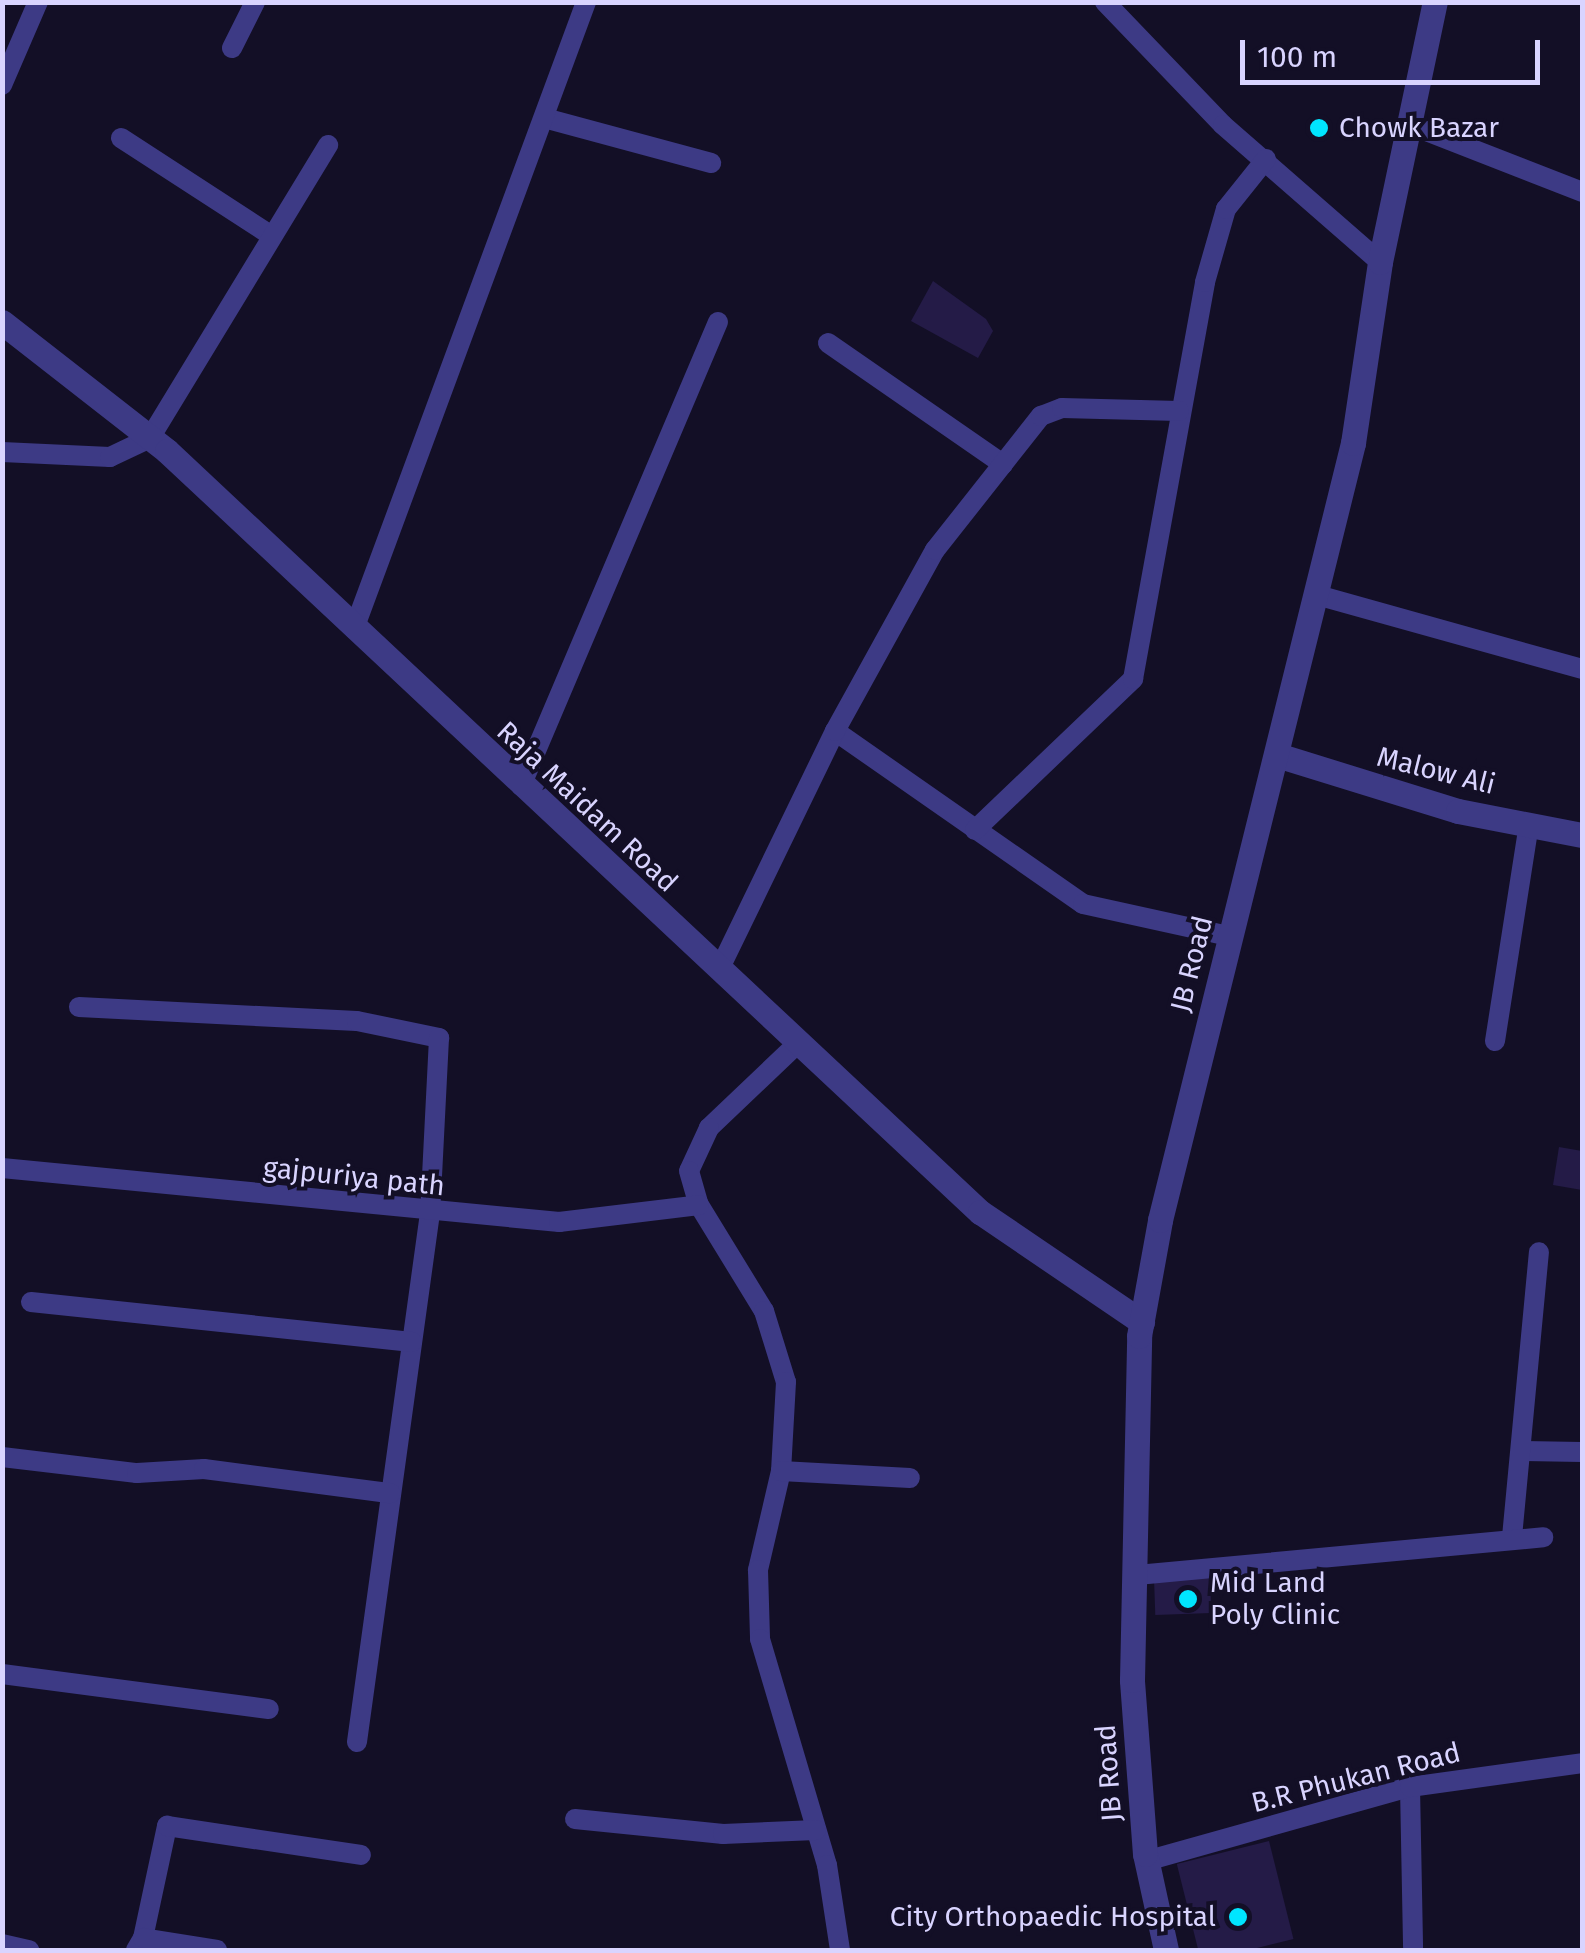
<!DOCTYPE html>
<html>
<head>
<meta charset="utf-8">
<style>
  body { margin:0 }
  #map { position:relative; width:1585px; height:1953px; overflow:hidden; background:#130f26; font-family:"Fira Sans",sans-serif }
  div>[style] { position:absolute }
  .building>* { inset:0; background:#241b47; transform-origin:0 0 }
  .minor>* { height:20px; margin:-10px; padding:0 10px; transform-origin:10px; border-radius:10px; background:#3d3a85 }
  .tertiary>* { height:25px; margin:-12.5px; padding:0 12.5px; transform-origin:12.5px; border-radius:12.5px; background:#3d3a85 }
  .dots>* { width:28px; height:28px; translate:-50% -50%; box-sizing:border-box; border:5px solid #130f26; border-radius:50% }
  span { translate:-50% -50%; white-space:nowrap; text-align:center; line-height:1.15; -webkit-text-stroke:8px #130f26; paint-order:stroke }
  .poi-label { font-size:28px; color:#d9d4ff }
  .left { translate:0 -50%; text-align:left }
  .right { translate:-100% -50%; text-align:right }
  .street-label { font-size:28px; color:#d9d4ff }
  .frame { position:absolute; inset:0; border:5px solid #d9d4ff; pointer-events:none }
  .scale { position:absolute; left:1240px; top:40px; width:300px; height:45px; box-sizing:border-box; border:5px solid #d9d4ff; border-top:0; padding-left:12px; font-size:30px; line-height:35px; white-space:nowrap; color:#d9d4ff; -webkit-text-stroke:8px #130f26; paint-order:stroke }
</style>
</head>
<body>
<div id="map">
  <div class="building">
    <i style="clip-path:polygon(933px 281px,986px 319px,993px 331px,978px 358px,911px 321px)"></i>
    <i style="clip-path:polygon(1559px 1147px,1582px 1151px,1582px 1190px,1553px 1185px)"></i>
    <i style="left:1210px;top:1577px;width:36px;height:56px;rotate:88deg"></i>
    <i style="left:1269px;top:1841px;width:101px;height:95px;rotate:76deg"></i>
  </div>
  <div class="minor">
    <i style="left:1105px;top:2px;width:170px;rotate:46.2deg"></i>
    <i style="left:1223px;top:125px;width:208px;rotate:41.1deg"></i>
    <i style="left:232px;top:48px;width:51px;rotate:-63.4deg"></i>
    <i style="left:2px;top:85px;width:90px;rotate:-66.6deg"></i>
    <i style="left:548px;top:119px;width:169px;rotate:15.1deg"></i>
    <i style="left:1408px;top:124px;width:187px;rotate:21.3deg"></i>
    <i style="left:121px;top:138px;width:180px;rotate:33deg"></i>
    <i style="left:828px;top:343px;width:213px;rotate:34.7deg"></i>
    <i style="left:2px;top:452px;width:108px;rotate:2.7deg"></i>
    <i style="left:110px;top:457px;width:44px;rotate:-25.4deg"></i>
    <i style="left:150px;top:438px;width:343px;rotate:-58.7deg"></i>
    <i style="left:1317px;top:595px;width:275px;rotate:15.6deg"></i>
    <i style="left:354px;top:629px;width:669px;rotate:-69.69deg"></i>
    <i style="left:835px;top:731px;width:302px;rotate:34.9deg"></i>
    <i style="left:1083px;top:904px;width:149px;rotate:12.4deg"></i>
    <i style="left:521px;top:786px;width:504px;rotate:-67deg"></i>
    <i style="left:975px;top:830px;width:219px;rotate:-43.7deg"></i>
    <i style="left:1133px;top:679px;width:403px;rotate:-79.7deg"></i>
    <i style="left:1205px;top:282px;width:76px;rotate:-74deg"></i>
    <i style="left:1226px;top:209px;width:64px;rotate:-51.3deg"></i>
    <i style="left:719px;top:970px;width:266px;rotate:-64.1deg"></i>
    <i style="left:835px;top:731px;width:207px;rotate:-61.1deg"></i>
    <i style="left:935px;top:550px;width:171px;rotate:-51.7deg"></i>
    <i style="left:1041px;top:416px;width:22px;rotate:-21deg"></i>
    <i style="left:1062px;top:408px;width:117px;rotate:1.5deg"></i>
    <i style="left:79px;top:1007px;width:278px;rotate:2.9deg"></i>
    <i style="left:357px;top:1021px;width:84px;rotate:11.7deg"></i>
    <i style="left:439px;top:1038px;width:175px;rotate:92.9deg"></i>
    <i style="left:430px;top:1213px;width:534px;rotate:97.86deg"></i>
    <i style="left:1495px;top:1041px;width:220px;rotate:-81.1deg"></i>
    <i style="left:795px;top:1046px;width:119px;rotate:136.4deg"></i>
    <i style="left:709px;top:1128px;width:47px;rotate:114.9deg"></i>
    <i style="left:689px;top:1171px;width:35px;rotate:74deg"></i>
    <i style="left:699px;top:1205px;width:124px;rotate:58.5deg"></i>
    <i style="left:764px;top:1311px;width:74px;rotate:72.8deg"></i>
    <i style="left:786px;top:1382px;width:89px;rotate:93.2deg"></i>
    <i style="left:781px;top:1471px;width:102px;rotate:103.1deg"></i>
    <i style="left:758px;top:1570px;width:69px;rotate:88.3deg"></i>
    <i style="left:760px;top:1639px;width:236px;rotate:73.5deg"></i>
    <i style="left:827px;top:1865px;width:86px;rotate:81.3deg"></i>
    <i style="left:2px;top:1168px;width:560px;rotate:5.54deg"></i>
    <i style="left:559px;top:1222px;width:141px;rotate:-6.9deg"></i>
    <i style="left:31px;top:1302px;width:383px;rotate:6deg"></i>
    <i style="left:1523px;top:1451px;width:59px;rotate:1deg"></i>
    <i style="left:2px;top:1457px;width:136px;rotate:6.8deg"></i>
    <i style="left:137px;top:1473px;width:67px;rotate:-3.4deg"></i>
    <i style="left:204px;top:1469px;width:188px;rotate:7.4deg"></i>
    <i style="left:781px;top:1471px;width:129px;rotate:3.1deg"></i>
    <i style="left:1512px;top:1537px;width:286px;rotate:-84.6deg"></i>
    <i style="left:1137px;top:1575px;width:408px;rotate:-5.3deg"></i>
    <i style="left:2px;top:1674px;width:269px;rotate:7.5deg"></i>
    <i style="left:1410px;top:1787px;width:160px;rotate:88.9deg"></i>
    <i style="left:575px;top:1819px;width:149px;rotate:5.8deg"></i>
    <i style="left:723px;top:1834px;width:93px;rotate:-2.5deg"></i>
    <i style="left:1146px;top:1861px;width:274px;rotate:-15.7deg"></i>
    <i style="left:1410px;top:1787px;width:174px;rotate:-7.9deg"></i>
    <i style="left:143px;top:1938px;width:115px;rotate:-77.9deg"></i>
    <i style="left:167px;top:1826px;width:196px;rotate:8.5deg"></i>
    <i style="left:2px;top:1944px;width:28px;rotate:13deg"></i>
    <i style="left:136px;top:1950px;width:14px;rotate:-60deg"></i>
    <i style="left:143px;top:1938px;width:75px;rotate:9.2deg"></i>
  </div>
  <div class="tertiary">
    <i style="left:2px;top:322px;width:209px;rotate:38deg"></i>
    <i style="left:167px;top:451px;width:1114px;rotate:43.11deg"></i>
    <i style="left:980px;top:1212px;width:196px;rotate:34.2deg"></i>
    <i style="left:1277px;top:755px;width:189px;rotate:17.2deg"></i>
    <i style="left:1458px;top:811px;width:126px;rotate:11deg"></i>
    <i style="left:1166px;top:1950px;width:98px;rotate:-102.3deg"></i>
    <i style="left:1145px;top:1854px;width:174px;rotate:-94.3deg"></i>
    <i style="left:1132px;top:1680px;width:344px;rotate:-88.8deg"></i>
    <i style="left:1139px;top:1336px;width:118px;rotate:-79.7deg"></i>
    <i style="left:1160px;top:1220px;width:801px;rotate:-76.05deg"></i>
    <i style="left:1353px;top:443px;width:183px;rotate:-81.5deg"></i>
    <i style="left:1380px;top:262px;width:266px;rotate:-78.1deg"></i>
  </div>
  <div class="dots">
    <i style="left:1319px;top:128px;background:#00e5ff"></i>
    <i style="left:1188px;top:1599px;background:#00e5ff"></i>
    <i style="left:1238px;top:1917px;background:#00e5ff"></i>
  </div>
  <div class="poi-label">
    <span class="left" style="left:1339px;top:128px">Chowk Bazar</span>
    <span class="left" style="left:1210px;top:1599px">Mid Land<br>Poly Clinic</span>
    <span class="right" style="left:1216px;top:1917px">City Orthopaedic Hospital</span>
  </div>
  <div class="street-label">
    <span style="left:1436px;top:771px;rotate:14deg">Malow Ali</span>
    <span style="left:587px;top:807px;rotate:43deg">Raja Maidam Road</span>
    <span style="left:1192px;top:964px;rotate:-76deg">JB Road</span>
    <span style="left:354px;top:1177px;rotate:6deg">gajpuriya path</span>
    <span style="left:1109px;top:1773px;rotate:-94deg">JB Road</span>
    <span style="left:1356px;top:1778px;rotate:-14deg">B.R Phukan Road</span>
  </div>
  <div class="frame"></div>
  <div class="scale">100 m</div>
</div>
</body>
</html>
